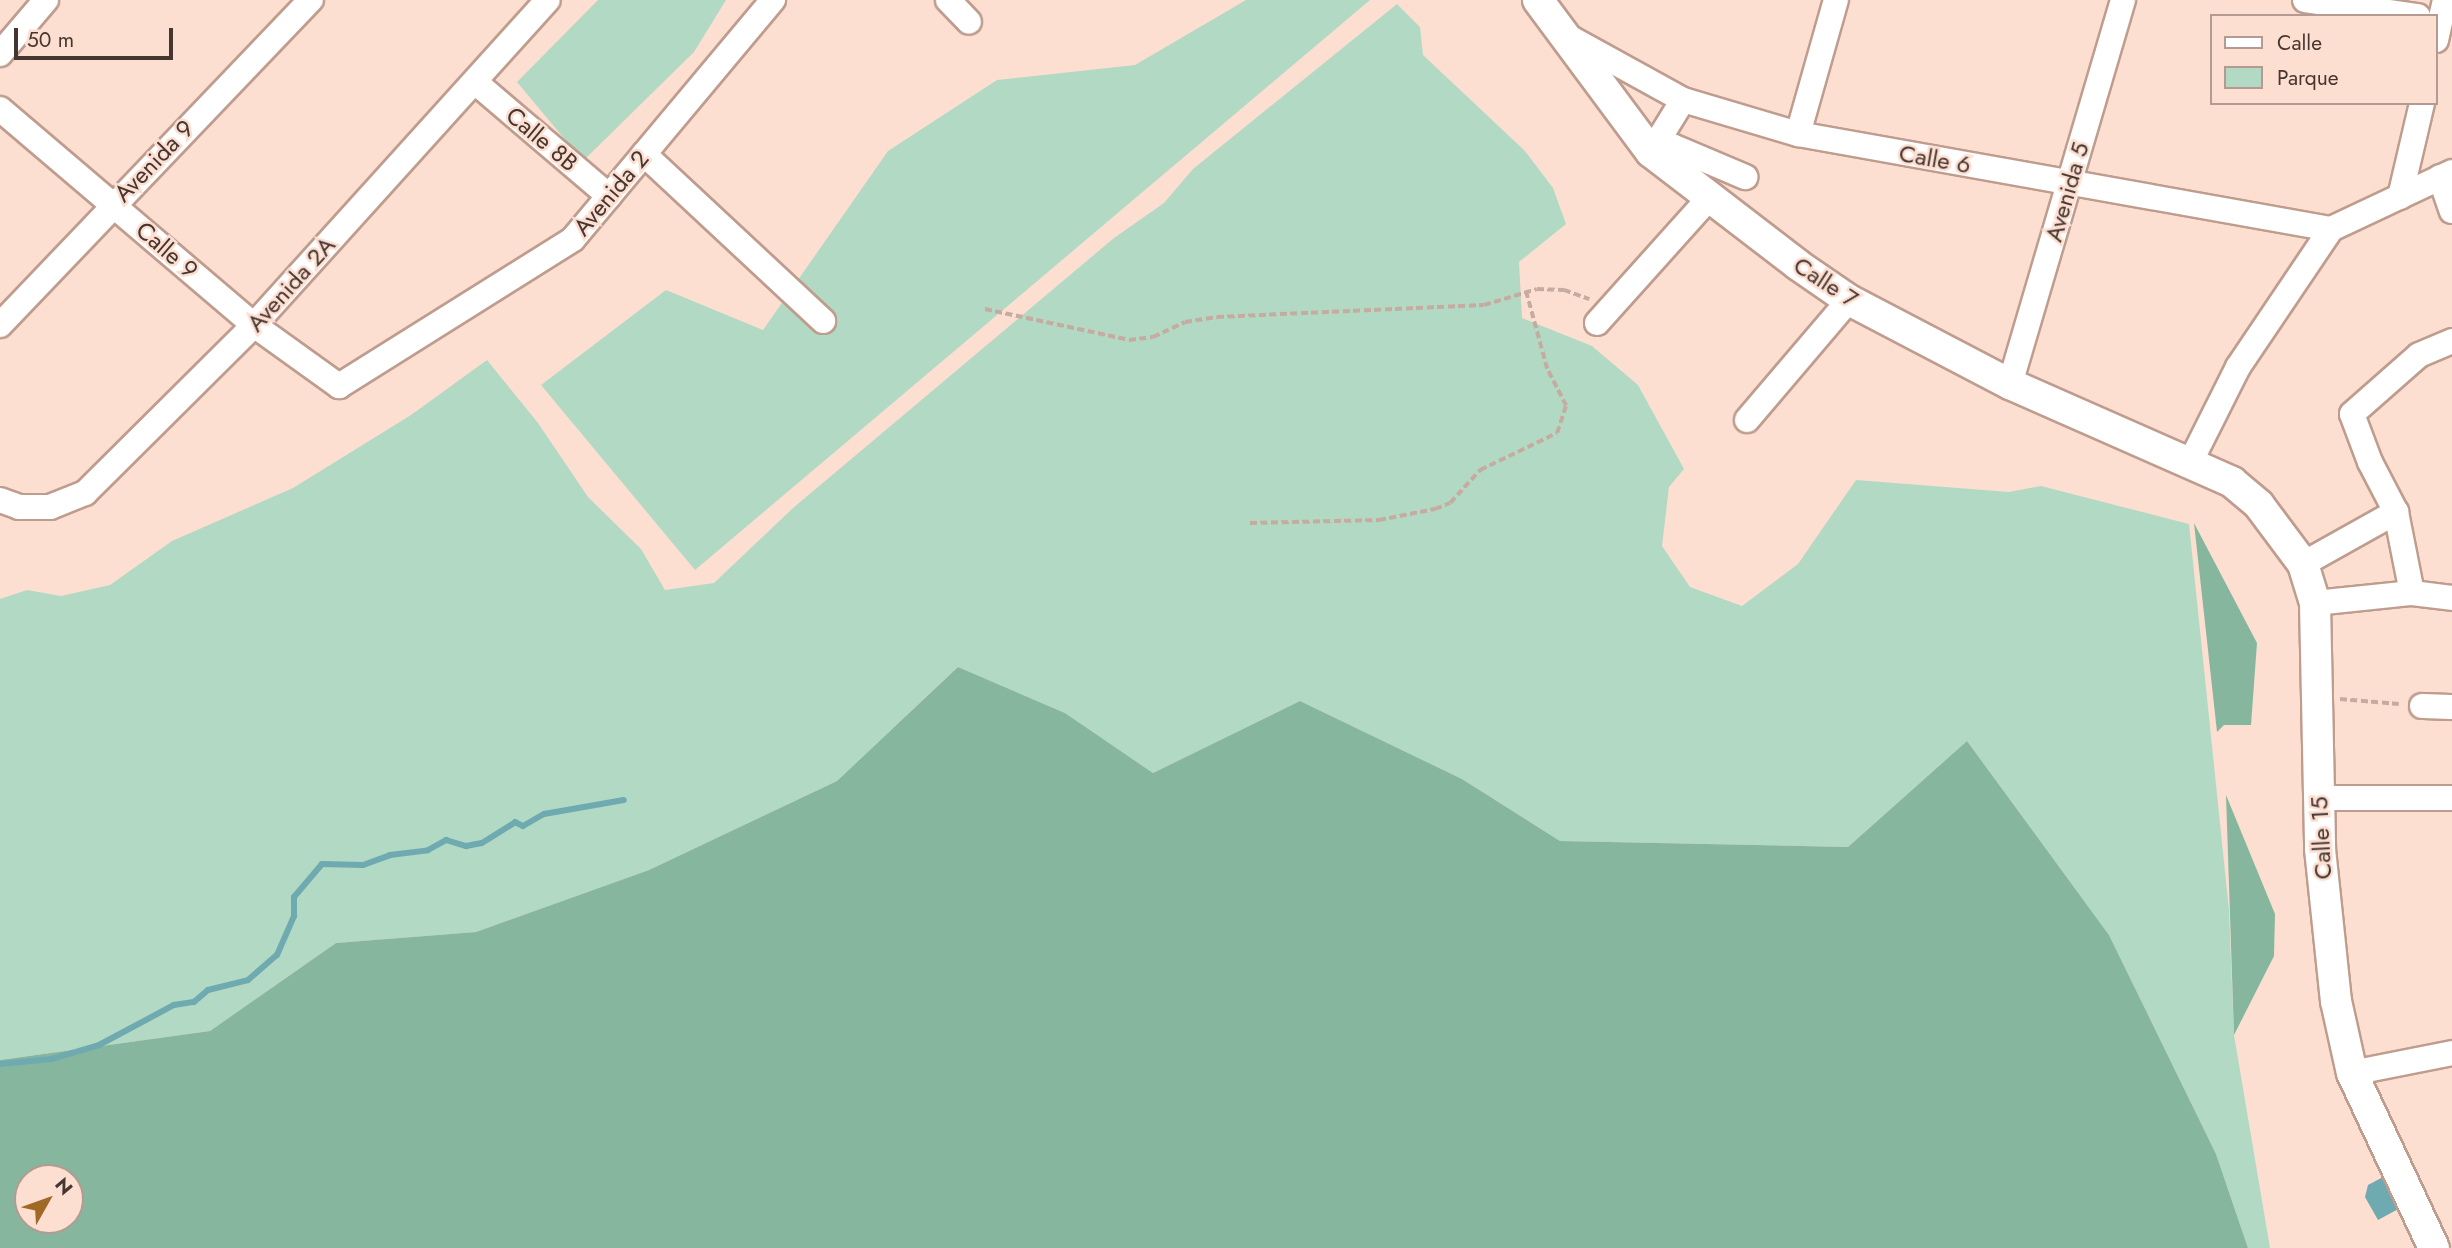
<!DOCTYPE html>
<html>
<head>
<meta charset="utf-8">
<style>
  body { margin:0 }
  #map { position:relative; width:2452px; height:1248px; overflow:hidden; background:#fddfd2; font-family:Jost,sans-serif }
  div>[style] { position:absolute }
  .green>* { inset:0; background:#b2d9c4 }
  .forest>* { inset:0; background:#86b79e }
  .water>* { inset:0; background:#6eaab0 }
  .stream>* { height:6px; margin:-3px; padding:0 3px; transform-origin:3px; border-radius:3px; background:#6eaab0 }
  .path>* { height:3.5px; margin-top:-1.75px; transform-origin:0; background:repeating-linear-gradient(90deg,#c5aba0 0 7px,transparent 0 10.5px) }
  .roads { filter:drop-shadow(2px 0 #bf9d8e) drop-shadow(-2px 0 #bf9d8e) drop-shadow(0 2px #bf9d8e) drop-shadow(0 -2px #bf9d8e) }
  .minor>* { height:24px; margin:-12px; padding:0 12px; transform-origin:12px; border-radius:12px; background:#fff }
  .major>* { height:30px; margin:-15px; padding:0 15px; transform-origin:15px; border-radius:15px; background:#fff }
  span { translate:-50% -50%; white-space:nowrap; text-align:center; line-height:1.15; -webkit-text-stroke:5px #fddfd2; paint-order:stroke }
  .street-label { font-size:24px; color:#453630 }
  .legend { position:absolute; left:2210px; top:14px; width:228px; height:91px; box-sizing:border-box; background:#fddfd2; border:2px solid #b39b91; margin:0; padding:9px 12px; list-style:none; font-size:21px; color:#453630 }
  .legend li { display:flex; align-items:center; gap:14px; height:35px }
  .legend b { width:35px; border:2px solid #b39b91 }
  .north { position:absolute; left:14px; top:1164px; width:70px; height:70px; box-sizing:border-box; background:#fddfd2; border:2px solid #b39b91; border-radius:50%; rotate:50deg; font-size:19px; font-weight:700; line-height:28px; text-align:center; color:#453630 }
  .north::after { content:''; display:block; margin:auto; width:24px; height:32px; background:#a16926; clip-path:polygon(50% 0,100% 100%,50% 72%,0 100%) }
  .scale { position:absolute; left:14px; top:28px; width:159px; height:32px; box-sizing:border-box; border:4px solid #453630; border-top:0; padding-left:9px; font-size:21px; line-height:24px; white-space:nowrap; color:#453630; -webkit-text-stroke:5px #fddfd2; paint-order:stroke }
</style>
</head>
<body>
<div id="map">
  <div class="green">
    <i style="clip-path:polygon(598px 0,726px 0,694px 52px,583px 161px,517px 82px)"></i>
    <i style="clip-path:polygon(1246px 0,1370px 0,695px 570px,541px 385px,666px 290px,763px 330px,888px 151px,997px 80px,1135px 65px)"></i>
    <i style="clip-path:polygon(1397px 4px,1420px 27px,1423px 55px,1525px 151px,1553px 188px,1566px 224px,1519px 262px,1522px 318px,1592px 346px,1638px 385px,1684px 469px,1669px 487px,1662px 546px,1690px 587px,1742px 606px,1798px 564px,1856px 480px,2009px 492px,2041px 486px,2189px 524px,2229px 910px,2234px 1035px,2270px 1248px,2248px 1248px,2216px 1154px,2109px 935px,1967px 741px,1848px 847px,1560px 841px,1462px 779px,1300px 701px,1153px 773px,1065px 713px,958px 667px,837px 781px,649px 870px,476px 932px,336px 943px,210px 1031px,0 1060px,0 599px,27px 590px,61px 596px,110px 585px,172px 541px,293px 488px,411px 415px,487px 360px,538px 423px,588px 497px,641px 549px,665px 590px,714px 583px,793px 508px,1114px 238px,1164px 203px,1193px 169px)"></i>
  </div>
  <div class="forest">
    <i style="clip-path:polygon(2194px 523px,2257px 643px,2251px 725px,2224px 725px,2217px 732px)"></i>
    <i style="clip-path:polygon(evenodd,958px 667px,1065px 713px,1153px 773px,1300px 701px,1462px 779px,1560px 841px,1848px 847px,1967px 741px,2109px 935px,2216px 1154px,2248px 1248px,0 1248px,0 1060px,210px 1031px,336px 943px,476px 932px,649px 870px,837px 781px,958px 667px,70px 1178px,70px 1220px,28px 1220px,28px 1178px,70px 1178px)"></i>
    <i style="clip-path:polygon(2226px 795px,2275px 914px,2274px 956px,2234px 1035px)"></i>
  </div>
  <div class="water">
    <i style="clip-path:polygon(2385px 1176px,2402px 1207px,2378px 1220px,2365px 1197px,2368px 1185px)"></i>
  </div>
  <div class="stream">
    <i style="left:0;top:1064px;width:52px;rotate:-5.5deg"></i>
    <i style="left:52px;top:1059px;width:49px;rotate:-16.6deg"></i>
    <i style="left:99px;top:1045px;width:85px;rotate:-28.1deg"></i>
    <i style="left:174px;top:1005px;width:20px;rotate:-9deg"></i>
    <i style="left:194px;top:1002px;width:18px;rotate:-41deg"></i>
    <i style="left:208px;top:990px;width:41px;rotate:-14deg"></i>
    <i style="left:248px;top:980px;width:38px;rotate:-41deg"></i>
    <i style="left:277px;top:955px;width:43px;rotate:-66.4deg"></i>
    <i style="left:294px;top:916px;width:19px;rotate:-90deg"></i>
    <i style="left:294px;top:897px;width:43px;rotate:-49.7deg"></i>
    <i style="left:322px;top:864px;width:41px;rotate:1.4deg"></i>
    <i style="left:363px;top:865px;width:29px;rotate:-20deg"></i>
    <i style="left:390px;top:855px;width:38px;rotate:-7deg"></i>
    <i style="left:428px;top:850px;width:21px;rotate:-29deg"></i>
    <i style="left:446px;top:840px;width:21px;rotate:17deg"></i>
    <i style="left:466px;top:846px;width:16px;rotate:-11deg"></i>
    <i style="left:482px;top:843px;width:39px;rotate:-32deg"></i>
    <i style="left:515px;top:822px;width:9px;rotate:27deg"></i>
    <i style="left:523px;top:826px;width:24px;rotate:-30deg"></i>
    <i style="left:544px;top:814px;width:81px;rotate:-9.9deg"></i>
  </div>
  <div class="path">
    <i style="left:985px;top:309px;width:147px;rotate:12.1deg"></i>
    <i style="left:1129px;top:340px;width:24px;rotate:-7deg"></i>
    <i style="left:1153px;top:337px;width:35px;rotate:-25deg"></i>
    <i style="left:1185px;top:322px;width:32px;rotate:-9deg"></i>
    <i style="left:1217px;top:317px;width:267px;rotate:-2.6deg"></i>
    <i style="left:1484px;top:305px;width:55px;rotate:-16.8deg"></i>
    <i style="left:1537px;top:289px;width:27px;rotate:2deg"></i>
    <i style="left:1564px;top:290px;width:27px;rotate:20deg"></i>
    <i style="left:1250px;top:523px;width:129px;rotate:-1.3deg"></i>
    <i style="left:1379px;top:520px;width:57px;rotate:-11.1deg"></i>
    <i style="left:1435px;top:509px;width:16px;rotate:-22deg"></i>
    <i style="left:1450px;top:503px;width:45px;rotate:-47.7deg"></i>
    <i style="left:1480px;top:470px;width:85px;rotate:-25.7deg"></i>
    <i style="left:1557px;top:433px;width:28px;rotate:-72deg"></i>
    <i style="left:1566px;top:406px;width:42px;rotate:-117.2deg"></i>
    <i style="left:1547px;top:369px;width:80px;rotate:-105.3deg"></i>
    <i style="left:2340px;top:699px;width:59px;rotate:4.8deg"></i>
  </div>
  <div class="roads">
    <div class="minor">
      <i style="left:948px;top:0;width:30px;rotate:46deg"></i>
      <i style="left:2305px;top:0;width:114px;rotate:8.1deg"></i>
      <i style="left:1567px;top:36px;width:132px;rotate:28.9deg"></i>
      <i style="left:1683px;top:100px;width:120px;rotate:16.5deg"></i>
      <i style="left:1798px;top:134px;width:541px;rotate:10.11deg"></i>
      <i style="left:2436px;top:40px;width:41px;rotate:-77.3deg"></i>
      <i style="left:0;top:54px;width:71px;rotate:-49.6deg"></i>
      <i style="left:475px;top:82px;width:176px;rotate:40.4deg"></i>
      <i style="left:0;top:109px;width:333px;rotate:40.4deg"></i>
      <i style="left:254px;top:325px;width:105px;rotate:35.7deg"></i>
      <i style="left:339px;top:386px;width:276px;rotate:-32.1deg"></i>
      <i style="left:573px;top:239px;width:312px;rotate:-50.1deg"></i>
      <i style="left:1798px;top:134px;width:139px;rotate:-74.2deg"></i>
      <i style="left:1658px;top:140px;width:95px;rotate:23deg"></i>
      <i style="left:1651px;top:152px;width:61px;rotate:-58.4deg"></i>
      <i style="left:644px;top:154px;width:245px;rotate:43deg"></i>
      <i style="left:2440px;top:177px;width:36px;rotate:71deg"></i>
      <i style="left:2400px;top:197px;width:97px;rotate:-76.8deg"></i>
      <i style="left:1597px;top:323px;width:169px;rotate:-48.1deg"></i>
      <i style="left:0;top:325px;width:450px;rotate:-46.3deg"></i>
      <i style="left:2010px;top:384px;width:400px;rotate:-73.6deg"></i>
      <i style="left:1747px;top:420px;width:157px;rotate:-49.6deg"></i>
      <i style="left:2191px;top:461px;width:105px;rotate:-63.4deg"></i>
      <i style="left:2238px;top:367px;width:166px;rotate:-56deg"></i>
      <i style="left:2331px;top:229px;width:134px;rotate:-25.2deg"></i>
      <i style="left:0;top:500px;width:20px;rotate:20deg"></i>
      <i style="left:19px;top:507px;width:31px"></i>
      <i style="left:50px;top:507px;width:38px;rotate:-22deg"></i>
      <i style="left:85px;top:493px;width:238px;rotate:-44.8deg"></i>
      <i style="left:254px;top:325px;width:438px;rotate:-47.9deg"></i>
      <i style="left:2303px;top:564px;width:107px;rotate:-29.2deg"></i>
      <i style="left:2412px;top:593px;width:83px;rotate:-101.2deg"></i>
      <i style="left:2396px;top:512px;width:56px;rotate:-117.5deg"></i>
      <i style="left:2370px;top:462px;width:51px;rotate:-110.6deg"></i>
      <i style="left:2352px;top:414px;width:89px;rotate:-41.4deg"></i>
      <i style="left:2419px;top:355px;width:36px;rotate:-23deg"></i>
      <i style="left:2315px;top:603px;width:98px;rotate:-5.9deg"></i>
      <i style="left:2412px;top:593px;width:40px;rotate:7.1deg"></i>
      <i style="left:2422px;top:706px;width:30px;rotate:2deg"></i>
      <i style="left:2319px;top:798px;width:133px"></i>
      <i style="left:2352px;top:1073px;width:102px;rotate:-11.3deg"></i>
    </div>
    <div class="major">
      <i style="left:1538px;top:0;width:189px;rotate:53.4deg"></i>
      <i style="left:1651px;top:152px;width:185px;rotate:37.5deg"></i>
      <i style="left:1798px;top:265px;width:62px;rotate:34.5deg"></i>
      <i style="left:1849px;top:300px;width:182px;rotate:27.6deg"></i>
      <i style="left:2010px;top:384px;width:243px;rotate:23.8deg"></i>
      <i style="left:2232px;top:482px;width:35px;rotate:40deg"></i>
      <i style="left:2259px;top:505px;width:74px;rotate:53.3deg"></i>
      <i style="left:2303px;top:564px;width:41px;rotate:72.9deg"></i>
      <i style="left:2315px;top:603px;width:246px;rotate:88.8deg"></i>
      <i style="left:2320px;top:849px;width:153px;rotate:84deg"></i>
      <i style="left:2336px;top:1001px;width:74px;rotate:77.5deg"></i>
      <i style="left:2352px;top:1073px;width:193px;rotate:64.9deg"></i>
    </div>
  </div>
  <div class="street-label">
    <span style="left:542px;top:139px;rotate:40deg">Calle 8B</span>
    <span style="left:1935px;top:159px;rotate:10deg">Calle 6</span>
    <span style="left:154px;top:161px;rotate:-46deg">Avenida 9</span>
    <span style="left:2067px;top:192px;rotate:-74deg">Avenida 5</span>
    <span style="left:611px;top:193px;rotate:-50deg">Avenida 2</span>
    <span style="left:167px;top:250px;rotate:41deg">Calle 9</span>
    <span style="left:1826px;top:282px;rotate:33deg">Calle 7</span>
    <span style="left:291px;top:284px;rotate:-48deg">Avenida 2A</span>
    <span style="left:2321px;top:838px;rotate:-93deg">Calle 15</span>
  </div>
  <ul class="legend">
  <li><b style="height:9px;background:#fff"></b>Calle</li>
  <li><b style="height:19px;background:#b2d9c4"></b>Parque</li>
  </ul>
  <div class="north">N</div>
  <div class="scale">50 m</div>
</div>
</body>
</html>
